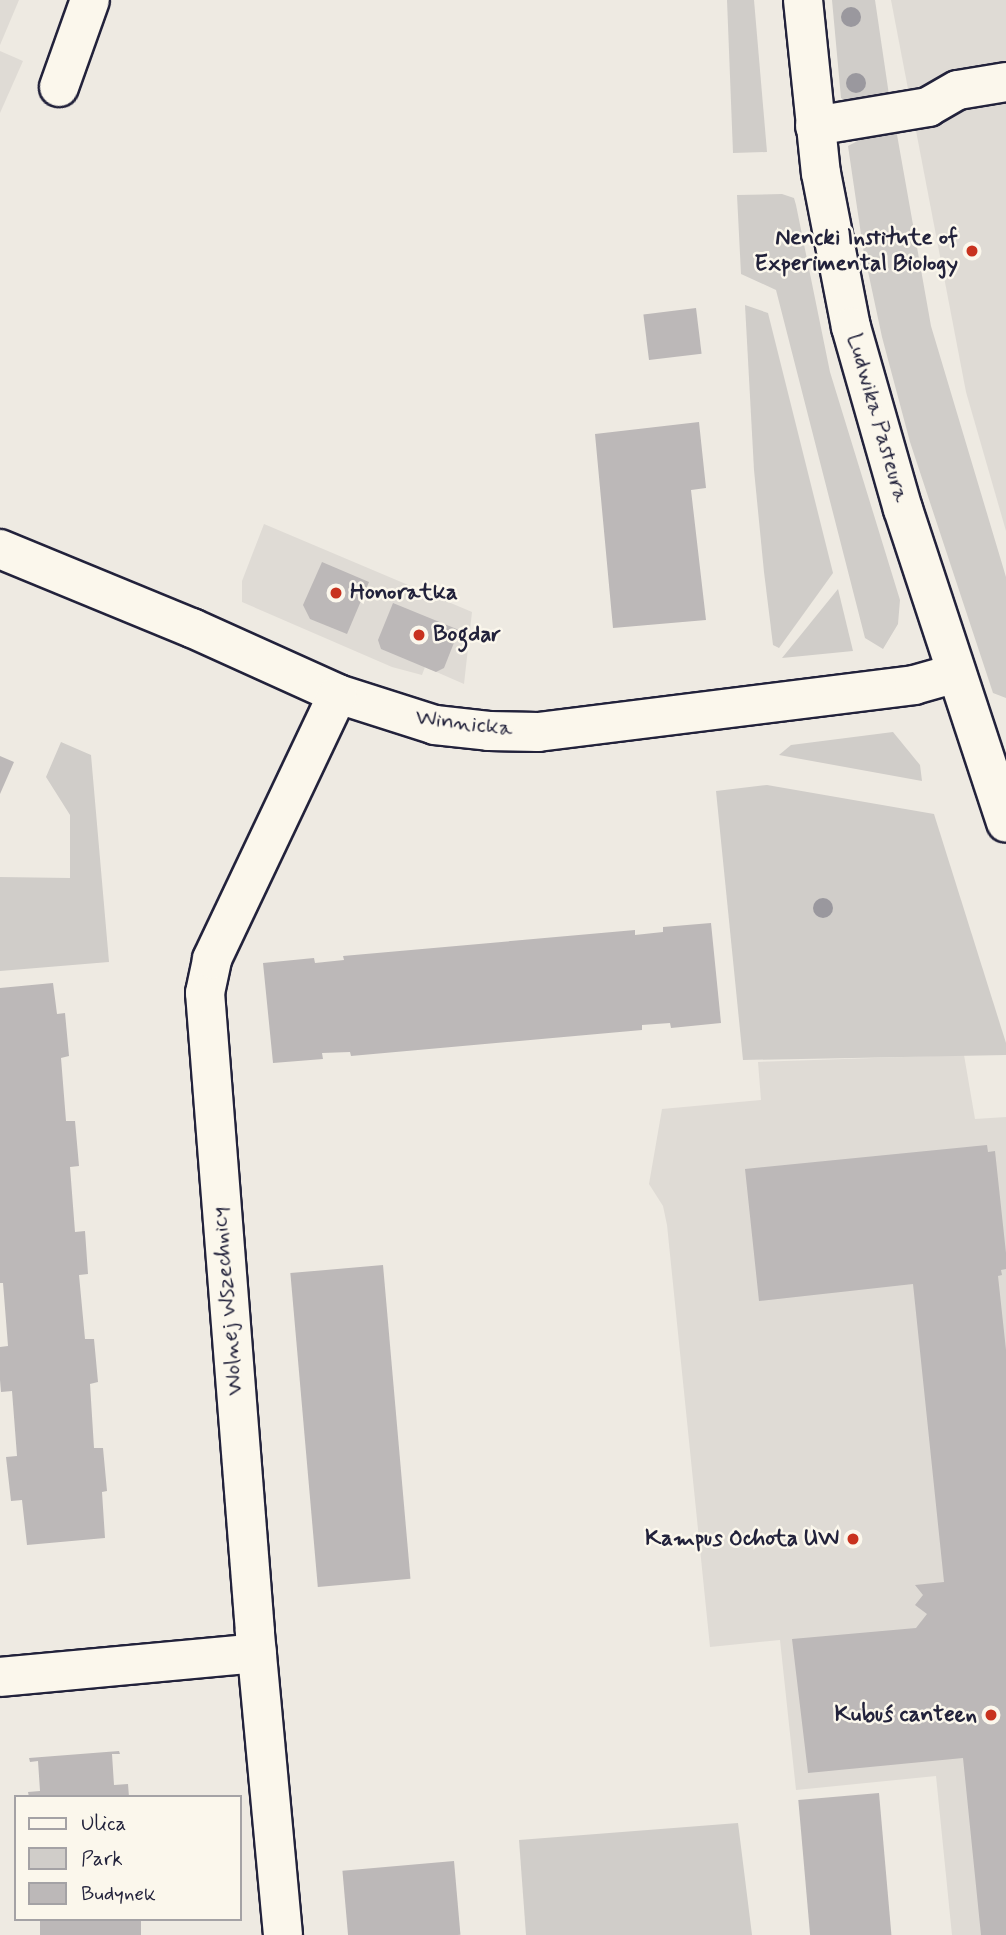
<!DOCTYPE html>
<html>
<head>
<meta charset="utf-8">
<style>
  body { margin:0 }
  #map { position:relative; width:1006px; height:1935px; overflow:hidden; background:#eeeae2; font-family:Mynerve,sans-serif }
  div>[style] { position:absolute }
  .built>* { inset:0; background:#dfdbd5 }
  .green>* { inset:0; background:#d0cdc9 }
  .building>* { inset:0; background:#bcb8b8; transform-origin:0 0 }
  .roads { filter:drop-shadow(2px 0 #22223b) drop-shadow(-2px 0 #22223b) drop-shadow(0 2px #22223b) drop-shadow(0 -2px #22223b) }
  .minor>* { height:38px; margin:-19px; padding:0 19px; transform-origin:19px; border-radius:19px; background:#fbf7ec }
  .trees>* { width:20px; height:20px; margin:-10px; border-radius:50%; background:#9a989e }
  .dots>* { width:19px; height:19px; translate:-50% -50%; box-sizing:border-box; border:4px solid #fbf7ec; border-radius:50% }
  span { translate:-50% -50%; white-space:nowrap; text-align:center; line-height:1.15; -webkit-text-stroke:5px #fbf7ec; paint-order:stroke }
  .poi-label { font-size:23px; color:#22223b; font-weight:700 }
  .right { translate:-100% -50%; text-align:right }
  .left { translate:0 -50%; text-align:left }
  .street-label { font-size:23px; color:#22223b }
  .legend { position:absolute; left:14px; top:1795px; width:228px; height:126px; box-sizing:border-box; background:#fbf7ec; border:2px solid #a4a2a5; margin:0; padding:9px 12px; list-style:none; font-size:21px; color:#22223b }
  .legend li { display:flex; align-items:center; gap:14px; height:35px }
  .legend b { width:35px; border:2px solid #a4a2a5 }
</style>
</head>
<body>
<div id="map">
  <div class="built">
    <i style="clip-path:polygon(0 0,19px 0,0 45px)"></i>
    <i style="clip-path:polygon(891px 0,1006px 0,1006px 531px,966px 392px)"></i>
    <i style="clip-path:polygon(0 51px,23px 61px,0 113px)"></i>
    <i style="clip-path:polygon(264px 524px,472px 612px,464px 684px,425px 667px,422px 675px,392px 667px,242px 602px,242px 581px)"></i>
    <i style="clip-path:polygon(964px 1055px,975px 1119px,1006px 1117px,1006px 1935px,952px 1935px,936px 1776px,796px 1790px,780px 1640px,710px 1647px,667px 1225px,663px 1206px,649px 1184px,662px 1109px,761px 1100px,758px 1062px)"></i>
  </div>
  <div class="green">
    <i style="clip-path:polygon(727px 0,754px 0,767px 152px,733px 153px)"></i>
    <i style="clip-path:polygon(832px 0,875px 0,889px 95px,849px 103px,841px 98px)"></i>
    <i style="clip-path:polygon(896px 129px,931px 326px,1006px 577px,1006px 698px,993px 693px,910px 442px,882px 337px,863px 248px,848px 146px,867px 136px)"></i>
    <i style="clip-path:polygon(782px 194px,794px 198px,796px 205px,830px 372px,900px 600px,898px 624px,883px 649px,865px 638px,776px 290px,741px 274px,737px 195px)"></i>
    <i style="clip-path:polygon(745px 305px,768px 313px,833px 573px,779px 648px,773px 645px,764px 572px,754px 470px)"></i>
    <i style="clip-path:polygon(838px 589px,853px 651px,782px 658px)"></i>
    <i style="clip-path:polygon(893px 732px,920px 765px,922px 781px,779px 755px,791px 745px)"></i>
    <i style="clip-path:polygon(61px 742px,91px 755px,109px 962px,0 971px,0 877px,70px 878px,70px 815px,46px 777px)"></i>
    <i style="clip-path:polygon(767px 785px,934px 814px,1006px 1043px,1006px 1055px,743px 1060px,716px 791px)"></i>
    <i style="clip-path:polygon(738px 1823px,752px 1935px,526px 1935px,519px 1840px)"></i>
  </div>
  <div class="building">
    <i style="left:696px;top:308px;width:46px;height:53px;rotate:83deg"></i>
    <i style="clip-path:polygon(699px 422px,706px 488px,691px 490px,706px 620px,613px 628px,595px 434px)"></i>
    <i style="clip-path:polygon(322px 562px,369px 582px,347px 634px,310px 619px,303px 605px)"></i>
    <i style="clip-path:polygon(393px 603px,459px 630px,444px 668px,436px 672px,381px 649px,378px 640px)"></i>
    <i style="clip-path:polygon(0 756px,14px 762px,0 794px)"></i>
    <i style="clip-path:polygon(711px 923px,721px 1023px,671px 1028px,670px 1023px,642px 1025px,642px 1030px,351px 1056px,350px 1052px,322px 1053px,323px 1059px,273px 1063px,263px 963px,314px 958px,315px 963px,344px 960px,343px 956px,635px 930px,635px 935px,663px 932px,663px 927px)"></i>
    <i style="clip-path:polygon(53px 983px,57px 1014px,65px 1013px,69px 1056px,61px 1058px,66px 1121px,75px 1121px,79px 1166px,70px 1167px,75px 1232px,85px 1231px,88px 1274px,79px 1275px,85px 1339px,94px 1339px,98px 1382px,90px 1384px,94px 1448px,103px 1448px,107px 1491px,102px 1492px,105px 1538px,27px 1545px,22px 1500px,11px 1501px,6px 1457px,17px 1456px,12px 1391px,1px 1392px,0 1380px,0 1347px,8px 1346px,3px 1283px,0 1283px,0 988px)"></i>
    <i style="clip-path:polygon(987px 1145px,988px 1152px,995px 1151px,1006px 1253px,1006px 1269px,1001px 1270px,1002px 1275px,998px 1276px,1006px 1350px,1006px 1935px,981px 1935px,963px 1758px,808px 1773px,792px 1639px,916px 1628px,927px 1614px,915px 1605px,923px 1595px,915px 1585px,944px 1582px,913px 1284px,759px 1301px,745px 1169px)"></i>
    <i style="left:383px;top:1265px;width:315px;height:93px;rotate:85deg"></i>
    <i style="clip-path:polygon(119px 1751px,120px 1754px,112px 1754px,114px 1785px,128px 1784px,129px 1797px,29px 1797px,28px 1792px,40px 1791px,38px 1761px,30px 1762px,29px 1758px)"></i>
    <i style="left:879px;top:1793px;width:143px;height:81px;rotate:85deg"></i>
    <i style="left:454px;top:1861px;width:74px;height:112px;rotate:85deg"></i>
    <i style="left:40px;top:1919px;width:101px;height:16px"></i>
  </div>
  <div class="roads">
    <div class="minor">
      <i style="left:803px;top:0;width:174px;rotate:84.1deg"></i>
      <i style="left:821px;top:173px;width:157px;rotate:79deg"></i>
      <i style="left:851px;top:327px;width:189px;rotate:74.1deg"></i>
      <i style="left:903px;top:509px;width:330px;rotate:71.8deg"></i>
      <i style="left:59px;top:87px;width:92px;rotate:-70.4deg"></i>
      <i style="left:815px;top:126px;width:115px;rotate:-9.5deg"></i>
      <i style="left:928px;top:107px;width:34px;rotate:-30deg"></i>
      <i style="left:958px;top:90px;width:49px;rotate:-9.5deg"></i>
      <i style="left:0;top:549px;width:208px;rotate:22.4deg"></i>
      <i style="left:192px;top:628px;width:160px;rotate:24.3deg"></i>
      <i style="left:338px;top:694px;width:102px;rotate:17.7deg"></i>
      <i style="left:435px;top:725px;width:54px;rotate:6.3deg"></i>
      <i style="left:489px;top:731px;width:49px;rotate:1.2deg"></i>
      <i style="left:538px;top:732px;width:379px;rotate:-7.1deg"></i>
      <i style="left:914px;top:685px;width:44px;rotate:-15.9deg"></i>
      <i style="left:0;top:1677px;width:258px;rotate:-5.3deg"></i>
      <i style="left:283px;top:1935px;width:304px;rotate:-95.3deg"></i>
      <i style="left:255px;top:1632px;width:641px;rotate:-94.47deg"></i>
      <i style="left:205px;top:993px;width:35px;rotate:-78deg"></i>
      <i style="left:212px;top:959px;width:293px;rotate:-64.6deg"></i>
    </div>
  </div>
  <div class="trees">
    <i style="left:851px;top:17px"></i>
    <i style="left:856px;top:83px"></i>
    <i style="left:823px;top:908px"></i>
  </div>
  <div class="dots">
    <i style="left:972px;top:251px;background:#c8321e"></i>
    <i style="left:336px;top:593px;background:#c8321e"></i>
    <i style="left:419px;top:635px;background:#c8321e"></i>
    <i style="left:853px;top:1539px;background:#c8321e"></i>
    <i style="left:991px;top:1715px;background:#c8321e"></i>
  </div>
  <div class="poi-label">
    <span class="right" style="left:958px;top:251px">Nencki Institute of<br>Experimental Biology</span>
    <span class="left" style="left:350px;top:593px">Honoratka</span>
    <span class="left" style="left:433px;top:635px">Bogdar</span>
    <span class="right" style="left:839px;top:1539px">Kampus Ochota UW</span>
    <span class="right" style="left:977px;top:1715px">Kubuś canteen</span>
  </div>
  <div class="street-label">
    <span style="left:877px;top:418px;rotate:74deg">Ludwika Pasteura</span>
    <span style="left:464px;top:724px;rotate:7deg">Winnicka</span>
    <span style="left:228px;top:1301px;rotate:-95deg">Wolnej Wszechnicy</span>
  </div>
  <ul class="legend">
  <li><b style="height:9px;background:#fbf7ec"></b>Ulica</li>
  <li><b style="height:19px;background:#d0cdc9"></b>Park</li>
  <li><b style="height:19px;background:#bcb8b8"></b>Budynek</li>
  </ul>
</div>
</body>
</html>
